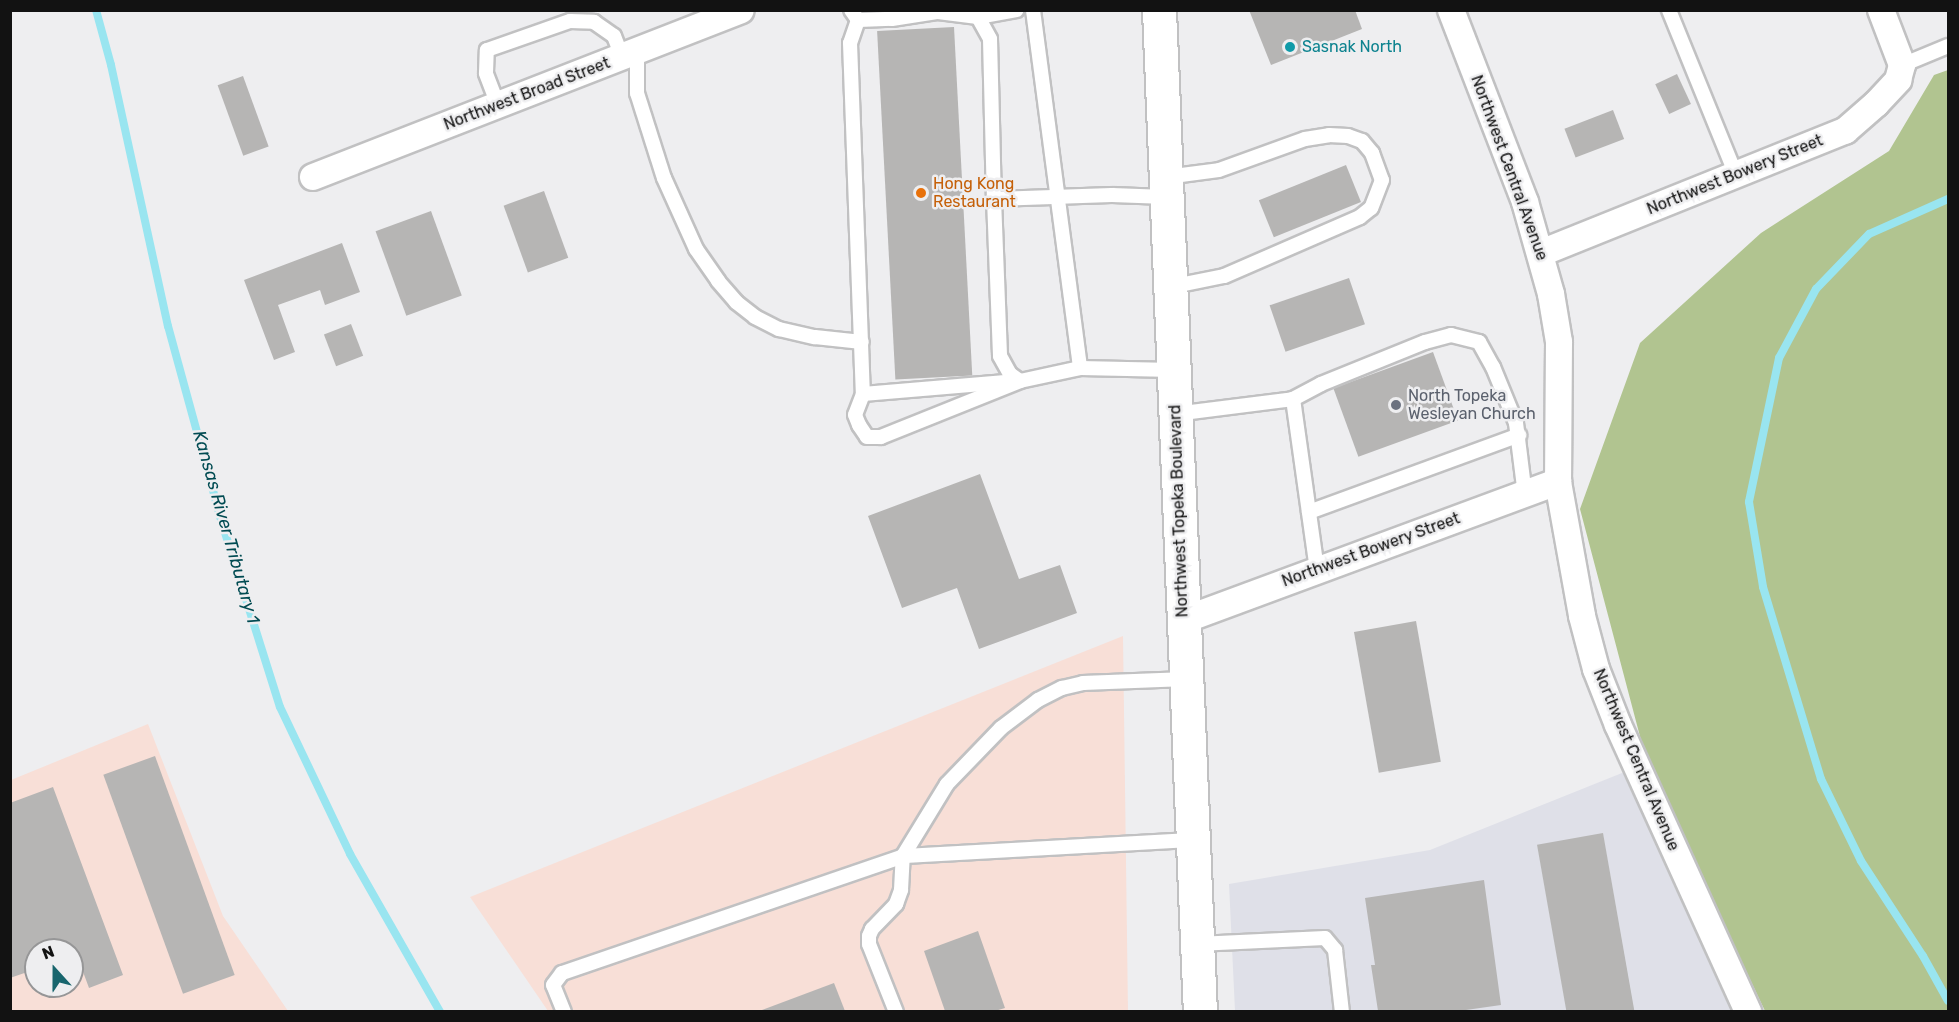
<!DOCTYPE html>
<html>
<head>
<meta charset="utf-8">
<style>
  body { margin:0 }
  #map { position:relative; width:1959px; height:1022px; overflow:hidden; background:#eeeef0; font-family:Rubik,sans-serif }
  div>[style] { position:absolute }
  .built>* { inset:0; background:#dfe0e8 }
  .industrial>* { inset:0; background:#f8dfd7 }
  .green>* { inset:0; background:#b1c490 }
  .stream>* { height:8px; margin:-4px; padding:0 4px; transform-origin:4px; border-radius:4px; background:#99e5f0 }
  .building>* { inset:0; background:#b6b5b4; transform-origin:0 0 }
  .roads { filter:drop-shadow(2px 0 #c1c1c2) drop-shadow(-2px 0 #c1c1c2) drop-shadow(0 2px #c1c1c2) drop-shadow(0 -2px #c1c1c2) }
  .lane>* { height:14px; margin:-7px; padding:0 7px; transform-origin:7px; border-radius:7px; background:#fff }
  .street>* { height:26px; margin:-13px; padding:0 13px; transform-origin:13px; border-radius:13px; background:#fff }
  .primary>* { height:33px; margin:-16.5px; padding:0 16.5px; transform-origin:16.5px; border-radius:16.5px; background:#fff }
  .dots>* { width:16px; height:16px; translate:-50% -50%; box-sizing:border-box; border:3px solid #eeeef0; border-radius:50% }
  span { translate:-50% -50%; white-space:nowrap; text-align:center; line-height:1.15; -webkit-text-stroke:5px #eeeef0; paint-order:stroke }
  .culture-label { font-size:16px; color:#0d838f }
  .left { translate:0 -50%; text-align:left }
  .street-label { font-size:16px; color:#121212 }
  .food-label { font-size:16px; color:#c56008 }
  .worship-label { font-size:16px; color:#5b616d }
  .water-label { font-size:18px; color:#014b52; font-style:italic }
  .frame { position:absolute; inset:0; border:12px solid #121212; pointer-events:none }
  .north { position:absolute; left:24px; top:938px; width:60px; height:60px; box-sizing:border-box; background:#eeeef0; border:2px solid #969697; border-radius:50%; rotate:339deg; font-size:16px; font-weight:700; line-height:24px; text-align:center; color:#121212 }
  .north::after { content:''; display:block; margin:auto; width:21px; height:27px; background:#18656d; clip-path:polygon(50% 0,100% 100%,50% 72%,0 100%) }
</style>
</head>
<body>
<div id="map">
  <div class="built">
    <i style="clip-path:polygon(1647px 763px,1765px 1011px,1235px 1011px,1229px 884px,1430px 850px)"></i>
  </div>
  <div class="industrial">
    <i style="clip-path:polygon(1123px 636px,1128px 1011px,548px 1011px,470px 897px)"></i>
    <i style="clip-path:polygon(evenodd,148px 724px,223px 916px,288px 1011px,11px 1012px,11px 780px,148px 724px,36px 950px,72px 950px,72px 986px,36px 986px,36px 950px)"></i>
  </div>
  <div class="green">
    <i style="clip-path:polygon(1948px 70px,1948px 1011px,1765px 1011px,1647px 763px,1580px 509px,1640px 343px,1761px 233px,1889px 151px,1934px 75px)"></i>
  </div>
  <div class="stream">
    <i style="left:96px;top:10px;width:57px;rotate:74.7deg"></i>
    <i style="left:111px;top:65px;width:267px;rotate:77.7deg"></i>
    <i style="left:168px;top:326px;width:201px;rotate:74.7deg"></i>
    <i style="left:221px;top:520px;width:196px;rotate:72.5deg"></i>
    <i style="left:280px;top:707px;width:163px;rotate:64.5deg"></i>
    <i style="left:350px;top:854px;width:182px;rotate:60.3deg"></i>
    <i style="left:1948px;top:199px;width:86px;rotate:156.1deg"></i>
    <i style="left:1869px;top:234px;width:76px;rotate:133.9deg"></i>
    <i style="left:1816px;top:289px;width:78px;rotate:118.2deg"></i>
    <i style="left:1779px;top:358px;width:147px;rotate:101.8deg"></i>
    <i style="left:1749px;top:502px;width:86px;rotate:80.6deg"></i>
    <i style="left:1763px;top:587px;width:201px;rotate:73.2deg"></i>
    <i style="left:1821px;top:779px;width:91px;rotate:64deg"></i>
    <i style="left:1861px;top:861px;width:113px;rotate:56.9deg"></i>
    <i style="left:1923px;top:956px;width:51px;rotate:60.9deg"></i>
  </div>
  <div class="building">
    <i style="clip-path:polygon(1249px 10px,1355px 10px,1362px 29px,1271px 65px)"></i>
    <i style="left:954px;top:27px;width:349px;height:77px;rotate:87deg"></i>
    <i style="left:1677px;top:74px;width:33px;height:24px;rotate:65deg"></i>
    <i style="left:243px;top:76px;width:75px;height:27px;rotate:70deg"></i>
    <i style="left:1613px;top:110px;width:31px;height:52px;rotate:69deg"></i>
    <i style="left:1346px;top:165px;width:40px;height:94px;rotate:68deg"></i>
    <i style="left:544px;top:191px;width:71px;height:43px;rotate:70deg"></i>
    <i style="left:431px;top:211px;width:90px;height:59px;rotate:70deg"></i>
    <i style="clip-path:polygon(342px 243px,360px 292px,325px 305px,320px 290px,278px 305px,295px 352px,274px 360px,244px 280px)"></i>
    <i style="left:1349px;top:278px;width:49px;height:84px;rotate:71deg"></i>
    <i style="left:351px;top:324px;width:34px;height:29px;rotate:69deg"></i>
    <i style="left:1433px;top:352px;width:73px;height:106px;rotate:70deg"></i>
    <i style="clip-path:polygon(980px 474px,1019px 579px,1060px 565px,1077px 613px,979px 649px,957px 588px,902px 608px,868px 516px)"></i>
    <i style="left:1416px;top:621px;width:143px;height:63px;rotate:80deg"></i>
    <i style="left:155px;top:756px;width:233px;height:55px;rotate:70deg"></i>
    <i style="clip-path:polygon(53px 787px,123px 975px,89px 988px,75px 950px,36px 950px,36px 969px,10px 978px,10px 803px)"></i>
    <i style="left:1603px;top:833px;width:181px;height:67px;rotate:80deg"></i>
    <i style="clip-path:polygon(1484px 880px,1501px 1005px,1459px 1011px,1378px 1011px,1371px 965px,1375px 965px,1365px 898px)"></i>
    <i style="clip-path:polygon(978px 931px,1005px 1008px,995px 1011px,945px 1011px,924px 951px)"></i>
    <i style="clip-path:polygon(834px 983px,845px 1011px,763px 1011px,762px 1010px)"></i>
  </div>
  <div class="roads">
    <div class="lane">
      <i style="left:851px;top:10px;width:12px;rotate:55deg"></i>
      <i style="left:858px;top:20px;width:34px;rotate:-2deg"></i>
      <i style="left:892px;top:19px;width:47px;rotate:-8.7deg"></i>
      <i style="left:938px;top:12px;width:40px;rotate:7.1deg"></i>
      <i style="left:978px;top:17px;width:25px;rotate:61deg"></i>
      <i style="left:990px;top:39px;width:160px;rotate:88.6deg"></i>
      <i style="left:1033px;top:10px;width:361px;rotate:82.5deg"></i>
      <i style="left:1669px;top:10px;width:178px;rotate:67.9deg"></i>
      <i style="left:978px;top:17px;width:39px;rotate:-10deg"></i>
      <i style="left:858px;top:20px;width:24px;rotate:109deg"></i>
      <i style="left:850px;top:43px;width:351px;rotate:87.9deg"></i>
      <i style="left:863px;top:394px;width:22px;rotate:111deg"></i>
      <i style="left:855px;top:415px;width:11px;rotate:68deg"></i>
      <i style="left:859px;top:425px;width:14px;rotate:56deg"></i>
      <i style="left:867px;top:437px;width:14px"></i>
      <i style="left:881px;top:437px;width:150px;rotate:-21.9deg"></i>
      <i style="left:637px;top:51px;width:42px;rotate:90deg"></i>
      <i style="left:637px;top:93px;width:89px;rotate:72.4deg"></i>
      <i style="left:664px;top:178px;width:78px;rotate:65.7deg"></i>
      <i style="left:696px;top:249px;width:39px;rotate:55deg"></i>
      <i style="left:718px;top:281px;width:28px;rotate:49deg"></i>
      <i style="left:736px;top:302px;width:24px;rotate:38deg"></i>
      <i style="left:755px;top:317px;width:27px;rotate:27deg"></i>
      <i style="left:779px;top:329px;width:37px;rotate:13deg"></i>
      <i style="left:815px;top:337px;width:47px;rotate:6.1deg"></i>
      <i style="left:1902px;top:65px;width:50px;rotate:-22.4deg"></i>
      <i style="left:498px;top:105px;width:34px;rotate:-111deg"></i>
      <i style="left:486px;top:73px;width:23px;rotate:-88deg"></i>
      <i style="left:487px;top:50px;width:88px;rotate:-19.3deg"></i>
      <i style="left:570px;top:21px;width:24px;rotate:2deg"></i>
      <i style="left:594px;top:22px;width:24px;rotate:35deg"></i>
      <i style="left:614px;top:36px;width:22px;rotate:69deg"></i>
      <i style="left:1166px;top:177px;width:53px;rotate:-7.5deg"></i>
      <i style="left:1219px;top:170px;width:91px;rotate:-19.8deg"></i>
      <i style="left:1305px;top:139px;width:24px;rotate:-9deg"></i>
      <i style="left:1329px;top:135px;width:19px;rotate:3deg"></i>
      <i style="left:1348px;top:136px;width:15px;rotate:20deg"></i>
      <i style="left:1362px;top:141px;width:16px;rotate:50deg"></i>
      <i style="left:1372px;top:153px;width:29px;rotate:70deg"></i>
      <i style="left:1382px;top:180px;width:30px;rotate:111deg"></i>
      <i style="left:1371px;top:208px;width:14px;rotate:141deg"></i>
      <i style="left:1360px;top:217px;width:148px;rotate:156.5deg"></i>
      <i style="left:1224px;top:276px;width:55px;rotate:168.5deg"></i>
      <i style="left:1166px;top:197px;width:54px;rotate:-177.9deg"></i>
      <i style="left:1112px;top:195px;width:118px;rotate:178.1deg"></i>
      <i style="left:994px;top:199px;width:157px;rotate:87.8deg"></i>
      <i style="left:1000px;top:356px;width:21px;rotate:61deg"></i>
      <i style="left:1010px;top:374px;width:12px;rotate:35deg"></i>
      <i style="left:1020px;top:381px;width:61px;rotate:-12.2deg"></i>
      <i style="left:1080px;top:368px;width:94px;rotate:1.2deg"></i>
      <i style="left:863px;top:394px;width:143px;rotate:-4.8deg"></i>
      <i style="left:1293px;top:399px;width:32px;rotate:-28deg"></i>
      <i style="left:1321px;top:384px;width:112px;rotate:-22deg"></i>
      <i style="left:1425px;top:342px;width:27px;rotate:-15deg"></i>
      <i style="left:1451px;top:335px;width:29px;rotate:14deg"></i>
      <i style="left:1479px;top:342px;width:29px;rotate:61deg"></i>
      <i style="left:1493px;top:367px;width:61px;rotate:67.7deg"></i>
      <i style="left:1516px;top:423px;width:73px;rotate:82.9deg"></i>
      <i style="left:1175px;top:414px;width:119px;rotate:-7.2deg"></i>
      <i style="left:1293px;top:399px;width:172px;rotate:82deg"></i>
      <i style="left:1309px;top:512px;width:224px;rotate:-20.1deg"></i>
      <i style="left:1197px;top:944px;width:128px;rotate:-2.7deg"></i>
      <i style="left:1325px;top:938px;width:16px;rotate:50deg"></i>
      <i style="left:1335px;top:950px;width:62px;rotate:83.6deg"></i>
      <i style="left:564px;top:1012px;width:29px;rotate:-112deg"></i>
      <i style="left:553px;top:985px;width:15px;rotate:-53deg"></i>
      <i style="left:562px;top:973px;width:361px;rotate:-18.9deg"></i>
      <i style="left:903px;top:856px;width:290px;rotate:-3.2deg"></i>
      <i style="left:896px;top:1012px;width:73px;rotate:-111.7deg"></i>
      <i style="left:869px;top:944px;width:8px;rotate:-90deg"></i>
      <i style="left:869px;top:936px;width:8px;rotate:-67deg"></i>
      <i style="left:872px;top:929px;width:35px;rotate:-46deg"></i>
      <i style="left:896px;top:904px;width:15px;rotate:-70deg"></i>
      <i style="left:901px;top:890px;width:34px;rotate:-87deg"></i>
      <i style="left:903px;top:856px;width:84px;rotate:-58.6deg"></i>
      <i style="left:947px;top:784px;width:78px;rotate:-46deg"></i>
      <i style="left:1001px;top:728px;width:46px;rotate:-37.1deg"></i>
      <i style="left:1038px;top:700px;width:27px;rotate:-27deg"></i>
      <i style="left:1062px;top:688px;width:22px;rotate:-13deg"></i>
      <i style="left:1083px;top:683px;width:103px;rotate:-2.2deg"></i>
    </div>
    <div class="street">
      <i style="left:1451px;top:10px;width:206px;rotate:68.9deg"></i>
      <i style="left:1525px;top:202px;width:96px;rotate:74.2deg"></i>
      <i style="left:1551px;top:294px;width:49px;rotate:80.5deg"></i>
      <i style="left:1559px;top:342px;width:140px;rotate:90.4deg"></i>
      <i style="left:1558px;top:482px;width:136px;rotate:79.8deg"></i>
      <i style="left:1582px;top:616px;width:55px;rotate:75.2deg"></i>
      <i style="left:1596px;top:669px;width:60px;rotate:68.6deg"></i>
      <i style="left:1618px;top:725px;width:315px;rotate:65.6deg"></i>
      <i style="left:313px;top:177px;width:459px;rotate:-21.3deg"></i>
      <i style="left:1541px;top:253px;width:328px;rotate:-21.9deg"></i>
      <i style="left:1845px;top:131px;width:41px;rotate:-41.1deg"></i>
      <i style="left:1876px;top:104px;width:33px;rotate:-47deg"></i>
      <i style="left:1898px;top:80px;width:16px;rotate:-75deg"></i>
      <i style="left:1902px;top:65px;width:59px;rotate:-110.9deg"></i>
      <i style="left:1184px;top:620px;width:399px;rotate:-20.3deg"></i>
    </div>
    <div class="primary">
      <i style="left:1159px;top:10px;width:1003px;rotate:87.66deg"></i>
    </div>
  </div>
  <div class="dots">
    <i style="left:1290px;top:47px;background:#0f9aa8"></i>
    <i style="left:921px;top:193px;background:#e8710a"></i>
    <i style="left:1396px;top:405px;background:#6b7280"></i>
  </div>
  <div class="culture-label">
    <span class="left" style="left:1302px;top:47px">Sasnak North</span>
  </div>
  <div class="street-label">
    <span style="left:527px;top:94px;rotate:-21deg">Northwest Broad Street</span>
    <span style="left:1509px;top:168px;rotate:70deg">Northwest Central Avenue</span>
    <span style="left:1735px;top:175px;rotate:-22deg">Northwest Bowery Street</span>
    <span style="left:1179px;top:511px;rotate:-92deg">Northwest Topeka Boulevard</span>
    <span style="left:1371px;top:550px;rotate:-20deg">Northwest Bowery Street</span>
    <span style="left:1636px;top:760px;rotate:67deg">Northwest Central Avenue</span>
  </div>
  <div class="food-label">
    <span class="left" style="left:933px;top:193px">Hong Kong<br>Restaurant</span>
  </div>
  <div class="worship-label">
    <span class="left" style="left:1408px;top:405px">North Topeka<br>Wesleyan Church</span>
  </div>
  <div class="water-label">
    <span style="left:226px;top:527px;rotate:74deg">Kansas River Tributary 1</span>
  </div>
  <div class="frame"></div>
  <div class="north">N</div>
</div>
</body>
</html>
